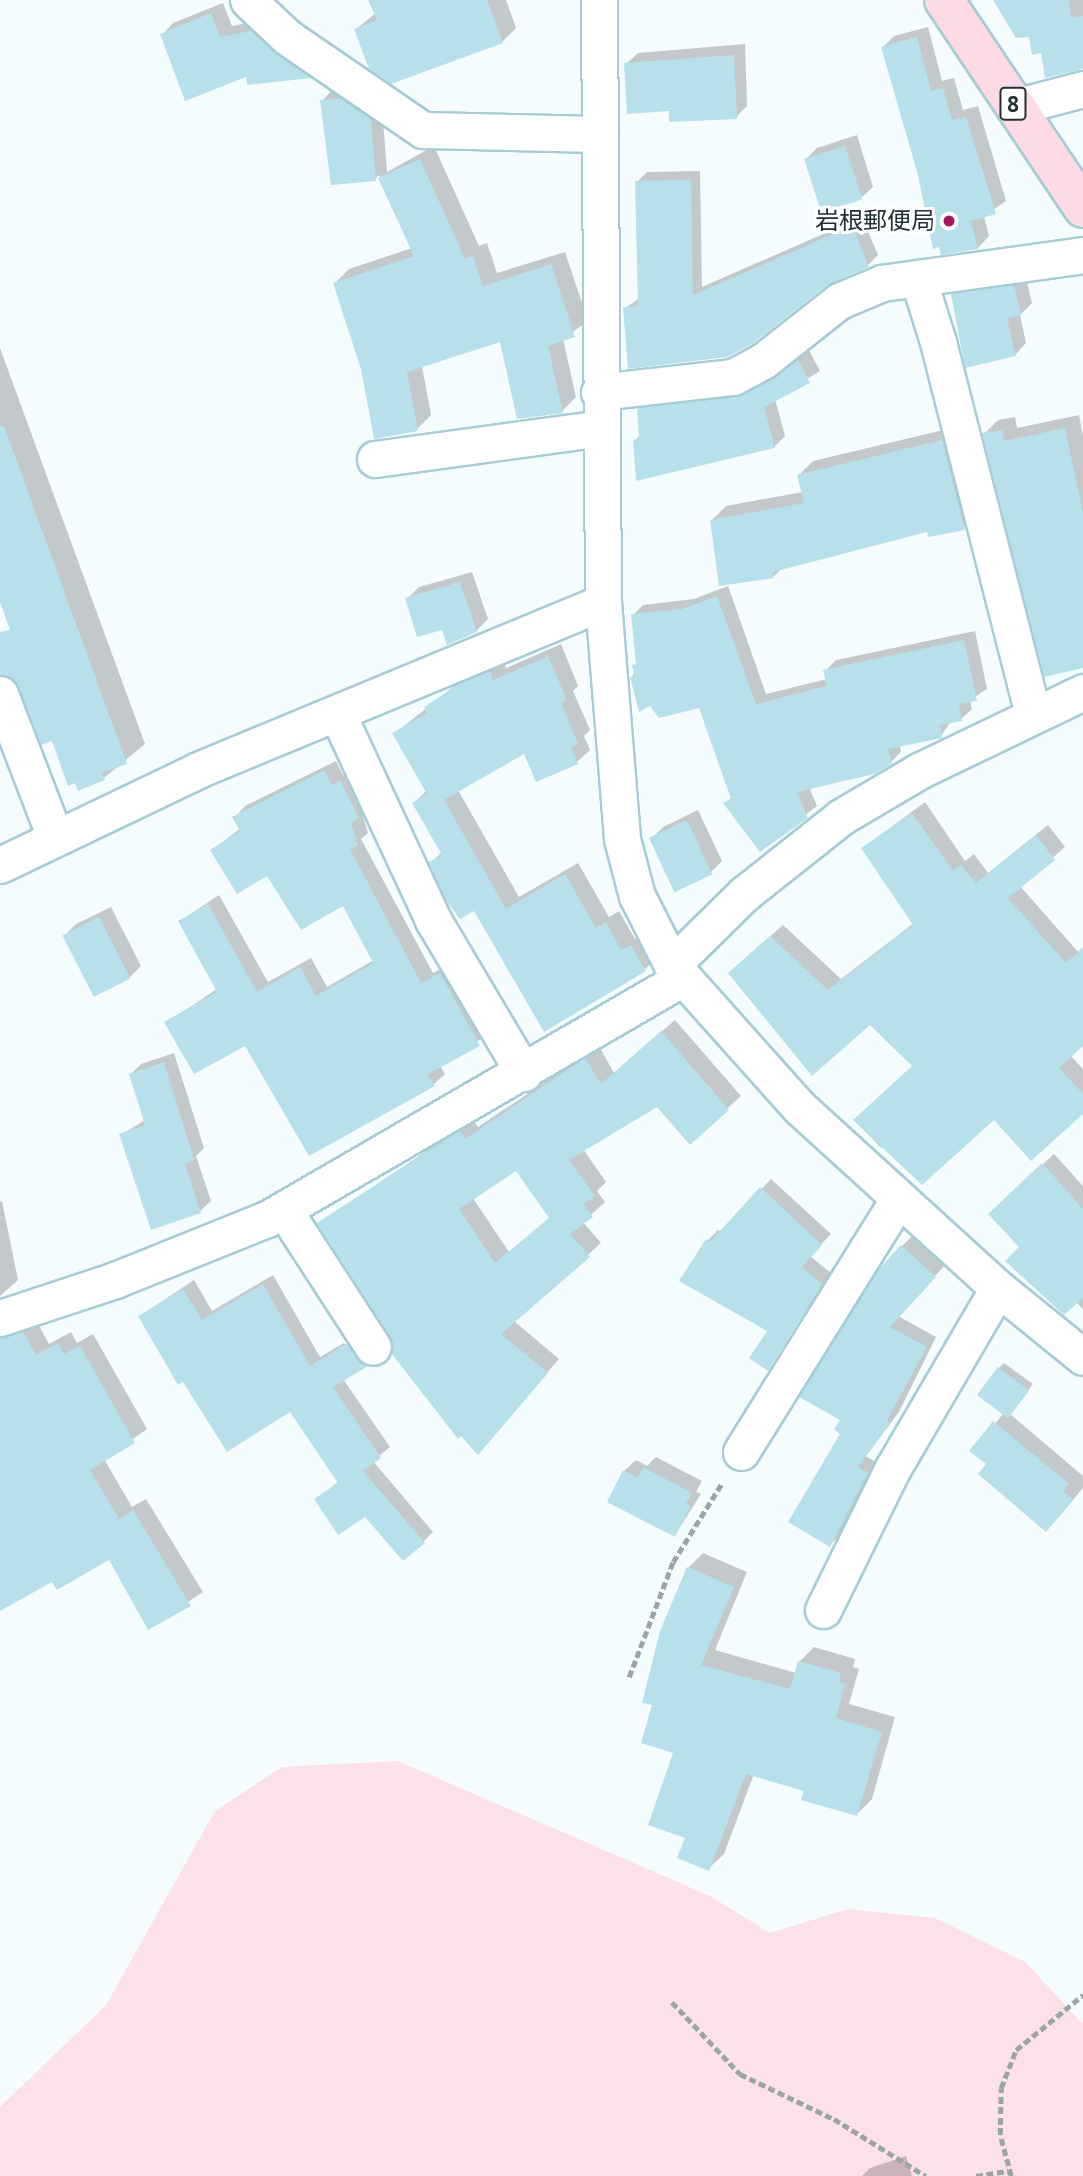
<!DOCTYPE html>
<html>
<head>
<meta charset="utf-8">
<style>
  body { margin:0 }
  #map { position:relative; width:1083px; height:2176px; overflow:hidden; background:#f4fcfd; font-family:"PT Sans","Noto Sans JP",sans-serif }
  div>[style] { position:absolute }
  .green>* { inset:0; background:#fce1e9 }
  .shadow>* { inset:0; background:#0003 }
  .building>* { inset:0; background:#b7e0ea; transform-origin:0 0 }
  .path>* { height:4.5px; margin-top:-2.25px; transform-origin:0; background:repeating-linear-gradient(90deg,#9aa5a7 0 7px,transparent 0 10.5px) }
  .roads { filter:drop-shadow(2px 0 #a6ccd5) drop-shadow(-2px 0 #a6ccd5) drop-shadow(0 2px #a6ccd5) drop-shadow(0 -2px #a6ccd5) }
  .street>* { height:35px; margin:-17.5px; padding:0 17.5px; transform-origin:17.5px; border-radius:17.5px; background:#fff }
  .primary>* { height:38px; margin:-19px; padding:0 19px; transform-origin:19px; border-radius:19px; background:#fddae5 }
  .dots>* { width:19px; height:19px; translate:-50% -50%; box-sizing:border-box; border:4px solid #fff; border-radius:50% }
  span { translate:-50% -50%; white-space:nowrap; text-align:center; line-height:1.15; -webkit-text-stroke:6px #fff; paint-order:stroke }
  .shield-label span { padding:2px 5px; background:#fff; border:2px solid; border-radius:5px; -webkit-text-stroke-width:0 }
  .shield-label { font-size:23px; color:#213034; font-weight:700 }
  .poi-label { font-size:24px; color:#213034 }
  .right { translate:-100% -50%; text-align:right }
</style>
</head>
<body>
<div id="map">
  <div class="green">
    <i style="clip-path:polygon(398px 1761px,710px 1896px,770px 1933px,848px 1909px,935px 1918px,1025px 1962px,1083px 2024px,1083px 2176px,0 2176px,0 2107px,106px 2005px,215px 1811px,282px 1767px)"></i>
  </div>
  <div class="shadow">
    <i style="clip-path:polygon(370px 0,506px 0,516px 28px,502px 42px,356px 29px,376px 13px)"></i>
    <i style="clip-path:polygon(995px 0,1083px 0,1083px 69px,1047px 76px,1043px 51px)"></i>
    <i style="clip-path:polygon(223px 3px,232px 26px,263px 20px,321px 65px,310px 76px,249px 83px,247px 74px,162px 35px,173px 23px)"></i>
    <i style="clip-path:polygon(928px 27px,942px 81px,954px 78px,963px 110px,978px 106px,1006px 201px,984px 216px,989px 236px,978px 248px,942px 253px,883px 47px,894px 36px)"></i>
    <i style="clip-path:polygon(745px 44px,747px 106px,736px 117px,670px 109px,626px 64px,638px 53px)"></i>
    <i style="clip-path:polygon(333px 89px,382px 108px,387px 172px,434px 146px,479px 246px,487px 243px,497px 273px,565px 252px,588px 321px,563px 339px,576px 397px,562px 411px,501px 340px,422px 366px,431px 415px,417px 429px,363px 368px,335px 283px,349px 269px,412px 248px,379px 175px,375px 179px,322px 101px)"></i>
    <i style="clip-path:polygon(857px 135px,873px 187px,861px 198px,806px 159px,817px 148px)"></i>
    <i style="clip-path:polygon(700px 171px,702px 287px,862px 217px,878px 255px,868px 265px,826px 284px,625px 308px,640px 298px,637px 182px,647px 172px)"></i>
    <i style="clip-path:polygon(1025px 274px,1032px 303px,1020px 315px,1026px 343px,1015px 355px,967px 366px,953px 294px,964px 283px)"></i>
    <i style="clip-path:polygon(0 348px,145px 744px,104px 778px,53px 739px,0 597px)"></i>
    <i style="clip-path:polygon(809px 350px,820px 371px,775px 399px,785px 436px,774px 447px,635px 440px,640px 435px,639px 409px,650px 398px,748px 387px)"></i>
    <i style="clip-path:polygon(1079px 415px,1083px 436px,1083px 667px,984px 434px,998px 420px,1015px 417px,1017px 428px)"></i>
    <i style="clip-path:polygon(956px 427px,979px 514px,964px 528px,929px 530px,782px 568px,773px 577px,712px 520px,726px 506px,803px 492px,799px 475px,813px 461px)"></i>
    <i style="clip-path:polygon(472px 572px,488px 619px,476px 631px,443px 628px,407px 599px,419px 587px)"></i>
    <i style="clip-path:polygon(728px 586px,766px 694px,827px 679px,825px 671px,836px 660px,975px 631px,987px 689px,970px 700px,972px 709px,961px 719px,951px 721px,941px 736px,900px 746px,901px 752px,891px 762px,809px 787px,817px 806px,761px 850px,725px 803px,732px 797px,700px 705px,632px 678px,638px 662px,633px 615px,643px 605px,694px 599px)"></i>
    <i style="clip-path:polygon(561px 644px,578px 686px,573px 691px,590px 730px,584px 736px,590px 750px,577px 762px,525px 751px,458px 790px,519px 897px,578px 863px,609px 917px,619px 911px,635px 939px,644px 933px,657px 957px,645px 969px,475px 909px,431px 863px,442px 852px,414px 803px,427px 790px,394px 734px,473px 671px,503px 659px,506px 668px)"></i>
    <i style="clip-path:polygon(336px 761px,343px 775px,351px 771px,369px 806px,362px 813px,368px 833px,361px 839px,433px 973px,451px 963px,490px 1033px,440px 1066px,445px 1074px,434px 1084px,166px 1023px,217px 989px,180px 921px,219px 895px,268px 982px,311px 958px,327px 987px,374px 960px,343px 903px,212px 850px,241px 828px,235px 817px,245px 806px)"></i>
    <i style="clip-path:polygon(925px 802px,965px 861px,974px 854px,988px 873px,1048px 825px,1065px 847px,1020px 886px,1079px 953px,1083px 949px,1083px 1043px,1070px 1055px,1083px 1069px,1083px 1112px,994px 1118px,881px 1148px,855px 1120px,914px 1065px,871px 1023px,742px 961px,783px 925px,841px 979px,914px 923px,863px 848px)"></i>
    <i style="clip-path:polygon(698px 810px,722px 861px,711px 872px,652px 838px,663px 827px)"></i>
    <i style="clip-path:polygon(111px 907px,141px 966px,129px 978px,94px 995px,65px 935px,76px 924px)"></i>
    <i style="clip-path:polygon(evenodd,675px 1020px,741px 1096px,690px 1142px,658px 1105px,583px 1149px,606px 1182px,597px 1191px,605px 1202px,583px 1222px,601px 1243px,514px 1321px,559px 1359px,490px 1440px,392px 1335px,319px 1224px,473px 1119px,478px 1127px,599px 1046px,614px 1073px,675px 1020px,516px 1168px,551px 1217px,509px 1252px,473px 1198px,516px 1168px)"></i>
    <i style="clip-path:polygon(174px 1053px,204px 1148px,196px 1156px,211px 1201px,200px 1211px,121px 1135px,145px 1120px,131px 1074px,141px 1064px)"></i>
    <i style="clip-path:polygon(1054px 1154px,1083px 1186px,1083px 1309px,1076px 1302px,1064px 1313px,1007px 1261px,1021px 1247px,1001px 1203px)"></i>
    <i style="clip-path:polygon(771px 1179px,831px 1234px,810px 1256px,831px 1273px,767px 1369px,769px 1330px,681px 1280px,708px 1240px,718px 1230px,721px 1232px)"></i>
    <i style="clip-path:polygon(2px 1201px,18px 1280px,0 1296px,0 1202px)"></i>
    <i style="clip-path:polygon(912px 1236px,944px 1266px,898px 1316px,936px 1337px,899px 1412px,866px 1456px,877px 1463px,840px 1535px,830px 1545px,843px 1419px,902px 1246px)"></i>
    <i style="clip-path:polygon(273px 1275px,320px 1357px,344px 1343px,365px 1365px,343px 1379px,390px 1447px,373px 1461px,433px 1532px,423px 1542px,366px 1515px,317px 1499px,339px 1481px,290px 1410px,140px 1316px,194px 1280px,212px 1311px)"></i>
    <i style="clip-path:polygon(0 1318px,36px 1320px,49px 1344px,71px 1332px,77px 1343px,93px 1334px,147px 1429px,104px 1459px,132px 1507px,146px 1499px,203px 1592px,148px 1628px,109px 1558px,0 1603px)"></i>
    <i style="clip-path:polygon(1004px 1363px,1033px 1384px,1010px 1414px,1083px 1476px,1083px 1488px,1057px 1519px,972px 1451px,1004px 1413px,999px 1368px)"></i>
    <i style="clip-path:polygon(656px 1457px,702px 1481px,696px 1492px,701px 1494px,675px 1535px,624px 1471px,636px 1460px,647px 1466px)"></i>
    <i style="clip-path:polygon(703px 1553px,747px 1572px,715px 1650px,796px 1673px,799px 1662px,814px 1647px,855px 1659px,853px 1667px,859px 1669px,849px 1704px,895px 1717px,872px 1799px,857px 1814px,806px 1789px,754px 1774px,724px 1854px,709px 1868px,687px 1837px,675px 1751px,688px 1568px)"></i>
    <i style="clip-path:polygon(906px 2156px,912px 2176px,862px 2176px,870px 2168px)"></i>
  </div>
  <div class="building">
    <i style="clip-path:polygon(368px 0,487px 0,503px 43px,391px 84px,369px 69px,354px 29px,377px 20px)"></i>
    <i style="clip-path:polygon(993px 0,1069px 0,1071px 18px,1083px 16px,1083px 69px,1045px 78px,1041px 53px,1032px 55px,1029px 37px,1016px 38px)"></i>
    <i style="clip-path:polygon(211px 13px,220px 37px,251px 31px,311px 78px,247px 85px,246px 77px,185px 101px,160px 34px)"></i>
    <i style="clip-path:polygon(917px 37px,931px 91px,943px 88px,952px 120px,966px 117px,996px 214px,971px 221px,978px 249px,941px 255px,939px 247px,933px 249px,918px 175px,881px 47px)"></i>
    <i style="clip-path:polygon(734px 55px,737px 119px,669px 122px,669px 111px,627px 114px,624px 63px)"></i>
    <i style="clip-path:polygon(340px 98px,371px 119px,376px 181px,331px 185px,320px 100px)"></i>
    <i style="left:845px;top:146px;width:56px;height:43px;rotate:72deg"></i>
    <i style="clip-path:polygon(420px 159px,465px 259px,473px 256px,483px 286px,551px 264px,575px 337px,548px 346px,563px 413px,517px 419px,500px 342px,407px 372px,418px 431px,374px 439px,361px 369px,333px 283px,414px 256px,378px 178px)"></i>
    <i style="clip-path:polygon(691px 180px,693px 295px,852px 226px,869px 267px,827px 285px,752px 344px,727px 357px,628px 369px,623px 307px,638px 306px,635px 181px)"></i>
    <i style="clip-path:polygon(1014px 285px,1021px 315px,1007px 319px,1016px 356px,965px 368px,951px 294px)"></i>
    <i style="clip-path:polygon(798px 359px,810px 383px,764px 407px,775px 448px,636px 481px,633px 440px,639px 439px,637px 408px,736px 397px,773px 379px)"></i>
    <i style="clip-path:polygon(0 426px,4px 426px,127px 764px,102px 773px,105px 780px,78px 791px,75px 783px,68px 786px,52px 741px,41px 745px,18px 686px,0 674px,0 632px,10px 630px,0 602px)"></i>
    <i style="clip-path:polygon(1065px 428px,1083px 513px,1083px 668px,1044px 677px,982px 433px,1002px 430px,1004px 441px)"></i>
    <i style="clip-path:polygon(942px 440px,965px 530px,928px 537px,927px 532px,773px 572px,774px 578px,719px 586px,710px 520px,804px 503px,797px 475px)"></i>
    <i style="clip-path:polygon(460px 582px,477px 632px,447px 645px,442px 630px,417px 637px,405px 598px)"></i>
    <i style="clip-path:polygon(717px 596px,756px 704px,827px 686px,823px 670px,964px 640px,977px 701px,959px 704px,962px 721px,940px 725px,942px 738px,888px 749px,892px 764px,874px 774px,797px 792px,808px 818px,760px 852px,723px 803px,731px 799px,699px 708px,659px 718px,650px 706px,639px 712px,630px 677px,635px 676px,632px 665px,636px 664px,631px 614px,682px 609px)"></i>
    <i style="clip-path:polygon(548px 656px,567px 700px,561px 703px,578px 744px,571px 747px,578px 764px,536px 782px,524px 754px,444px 800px,506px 909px,565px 874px,596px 928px,606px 922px,621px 950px,631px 945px,646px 971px,544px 1032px,474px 911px,460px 919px,445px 899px,429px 862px,442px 855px,412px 803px,427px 794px,392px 733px,427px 713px,424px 707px,459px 684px,490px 671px,493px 680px)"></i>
    <i style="clip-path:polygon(324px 770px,332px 785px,340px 780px,359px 818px,351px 823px,358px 846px,350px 849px,421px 983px,440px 973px,480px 1046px,428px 1074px,435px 1086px,309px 1156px,245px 1046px,194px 1074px,164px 1022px,217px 992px,178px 921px,208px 904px,257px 992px,300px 967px,316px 996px,373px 963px,343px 906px,301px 930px,267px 876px,237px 894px,210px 850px,240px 831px,232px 817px)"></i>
    <i style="clip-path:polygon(912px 813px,953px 871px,961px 865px,976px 883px,1036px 835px,1055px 860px,1008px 898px,1066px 963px,1083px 947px,1083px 1046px,1059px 1068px,1083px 1094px,1083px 1114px,1031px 1161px,994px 1120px,922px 1185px,853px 1120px,912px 1066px,870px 1025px,812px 1076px,728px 973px,770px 936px,828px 990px,913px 925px,861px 848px)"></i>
    <i style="left:687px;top:820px;width:60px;height:42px;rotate:65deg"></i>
    <i style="left:99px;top:917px;width:69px;height:41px;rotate:63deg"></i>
    <i style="clip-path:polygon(evenodd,661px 1031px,729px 1110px,690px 1145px,657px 1107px,569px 1160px,595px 1196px,584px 1204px,593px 1217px,570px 1234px,590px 1257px,501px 1334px,548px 1373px,478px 1455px,461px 1436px,458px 1439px,392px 1354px,390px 1336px,317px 1223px,460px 1130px,465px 1139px,585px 1058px,601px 1084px,661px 1031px,516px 1171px,549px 1218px,495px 1263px,459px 1209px,516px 1171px)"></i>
    <i style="clip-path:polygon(164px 1062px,194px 1160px,185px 1164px,201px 1213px,151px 1230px,119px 1134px,145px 1125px,129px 1074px)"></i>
    <i style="clip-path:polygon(1042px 1163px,1083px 1209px,1083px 1298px,1064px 1315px,1005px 1261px,1019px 1247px,988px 1214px)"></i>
    <i style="clip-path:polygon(760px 1187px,822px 1245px,802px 1267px,822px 1284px,768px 1371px,749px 1358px,767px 1331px,679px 1281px,706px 1239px,710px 1242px)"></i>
    <i style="clip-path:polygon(901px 1245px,936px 1277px,890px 1327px,927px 1347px,887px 1420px,890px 1423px,858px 1467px,868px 1473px,830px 1547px,788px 1522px,840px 1434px,834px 1429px,840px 1420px,799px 1397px,877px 1271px)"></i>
    <i style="clip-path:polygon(263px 1284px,310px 1366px,347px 1343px,368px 1366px,333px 1387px,381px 1458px,363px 1471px,425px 1543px,403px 1561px,365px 1517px,338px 1535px,314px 1499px,338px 1483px,290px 1412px,227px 1452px,183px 1382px,178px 1385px,138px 1316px,183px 1289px,202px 1320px)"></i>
    <i style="clip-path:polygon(23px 1332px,36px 1355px,58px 1343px,64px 1354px,80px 1346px,135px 1443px,90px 1470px,119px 1519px,133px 1510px,191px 1606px,148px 1630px,109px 1560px,57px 1590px,52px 1582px,0 1611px,0 1338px)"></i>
    <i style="left:998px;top:1367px;width:39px;height:35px;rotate:37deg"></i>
    <i style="clip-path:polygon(993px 1421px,1069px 1484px,1063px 1491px,1073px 1500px,1046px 1532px,978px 1474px,986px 1464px,969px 1451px)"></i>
    <i style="clip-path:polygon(643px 1467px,692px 1493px,686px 1504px,691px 1506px,675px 1537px,607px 1502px,623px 1470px,637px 1478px)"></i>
    <i style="clip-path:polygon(687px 1567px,734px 1587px,701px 1665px,790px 1689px,798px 1661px,841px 1673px,839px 1682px,845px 1684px,836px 1718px,882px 1732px,857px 1816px,801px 1800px,804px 1791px,746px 1774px,709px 1871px,677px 1858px,685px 1838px,648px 1825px,673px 1753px,641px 1743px,652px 1705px,642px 1703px,660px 1631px)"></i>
  </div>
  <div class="path">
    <i style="left:629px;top:1677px;width:123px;rotate:-69.1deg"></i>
    <i style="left:673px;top:1562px;width:93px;rotate:-58.2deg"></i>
    <i style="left:672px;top:2002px;width:99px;rotate:46.6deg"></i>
    <i style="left:740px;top:2074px;width:104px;rotate:25.6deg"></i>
    <i style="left:834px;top:2119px;width:108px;rotate:31.8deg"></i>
    <i style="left:976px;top:2176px;width:33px;rotate:-9deg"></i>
    <i style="left:1011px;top:2176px;width:42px;rotate:-105deg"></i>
    <i style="left:1000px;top:2135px;width:47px;rotate:-88.8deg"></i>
    <i style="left:1001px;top:2088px;width:41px;rotate:-68.5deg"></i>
    <i style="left:1016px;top:2050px;width:87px;rotate:-39.4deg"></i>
  </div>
  <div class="roads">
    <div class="street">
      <i style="left:248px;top:0;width:54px;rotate:43.5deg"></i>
      <i style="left:287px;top:37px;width:165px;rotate:34.4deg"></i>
      <i style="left:423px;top:130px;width:177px;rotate:1.3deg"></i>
      <i style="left:599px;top:0;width:602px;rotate:89.62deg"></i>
      <i style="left:603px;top:602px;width:238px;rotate:85.4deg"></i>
      <i style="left:622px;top:839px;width:59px;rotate:75.3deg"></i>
      <i style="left:637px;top:896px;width:77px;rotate:63.1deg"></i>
      <i style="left:672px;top:965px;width:192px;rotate:48.2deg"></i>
      <i style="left:800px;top:1108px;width:268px;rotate:42.3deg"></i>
      <i style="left:998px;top:1288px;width:109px;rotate:39.1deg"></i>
      <i style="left:1015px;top:107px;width:70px;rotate:-14.8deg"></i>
      <i style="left:918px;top:278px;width:67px;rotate:72.6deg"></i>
      <i style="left:938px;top:342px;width:385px;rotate:75.7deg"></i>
      <i style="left:599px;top:392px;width:135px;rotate:-6.4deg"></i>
      <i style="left:733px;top:377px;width:34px;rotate:-28deg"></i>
      <i style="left:763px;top:361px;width:97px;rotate:-38.3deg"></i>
      <i style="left:839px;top:301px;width:47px;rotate:-22.7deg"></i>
      <i style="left:882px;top:283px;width:203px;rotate:-7.9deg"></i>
      <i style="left:375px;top:459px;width:227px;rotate:-7.8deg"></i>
      <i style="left:0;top:694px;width:153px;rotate:69deg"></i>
      <i style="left:338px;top:715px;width:226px;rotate:65.1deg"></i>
      <i style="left:433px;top:920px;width:178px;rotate:59.3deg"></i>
      <i style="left:0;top:865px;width:220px;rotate:-25.6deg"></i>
      <i style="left:198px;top:770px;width:438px;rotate:-22.5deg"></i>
      <i style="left:672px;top:965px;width:101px;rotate:-44.6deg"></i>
      <i style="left:744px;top:894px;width:124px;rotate:-38.4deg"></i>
      <i style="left:841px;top:817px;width:91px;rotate:-30.5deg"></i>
      <i style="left:919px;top:771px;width:182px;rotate:-25.7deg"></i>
      <i style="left:284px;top:1210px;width:163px;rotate:57deg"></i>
      <i style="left:0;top:1318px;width:121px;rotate:-18.3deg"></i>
      <i style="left:115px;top:1280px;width:164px;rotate:-21.9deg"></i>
      <i style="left:267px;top:1219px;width:481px;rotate:-30.1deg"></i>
      <i style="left:741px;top:1452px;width:297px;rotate:-58.1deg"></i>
      <i style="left:823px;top:1610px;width:158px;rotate:-63.8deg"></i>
      <i style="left:893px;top:1468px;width:208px;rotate:-59.7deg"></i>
    </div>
    <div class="primary">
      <i style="left:944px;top:0;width:250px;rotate:56.2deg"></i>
    </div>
  </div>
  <div class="dots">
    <i style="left:949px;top:221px;background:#a6185b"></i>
  </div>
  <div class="shield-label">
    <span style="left:1013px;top:104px">8</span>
  </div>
  <div class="poi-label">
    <span class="right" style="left:935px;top:221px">岩根郵便局</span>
  </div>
</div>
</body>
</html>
